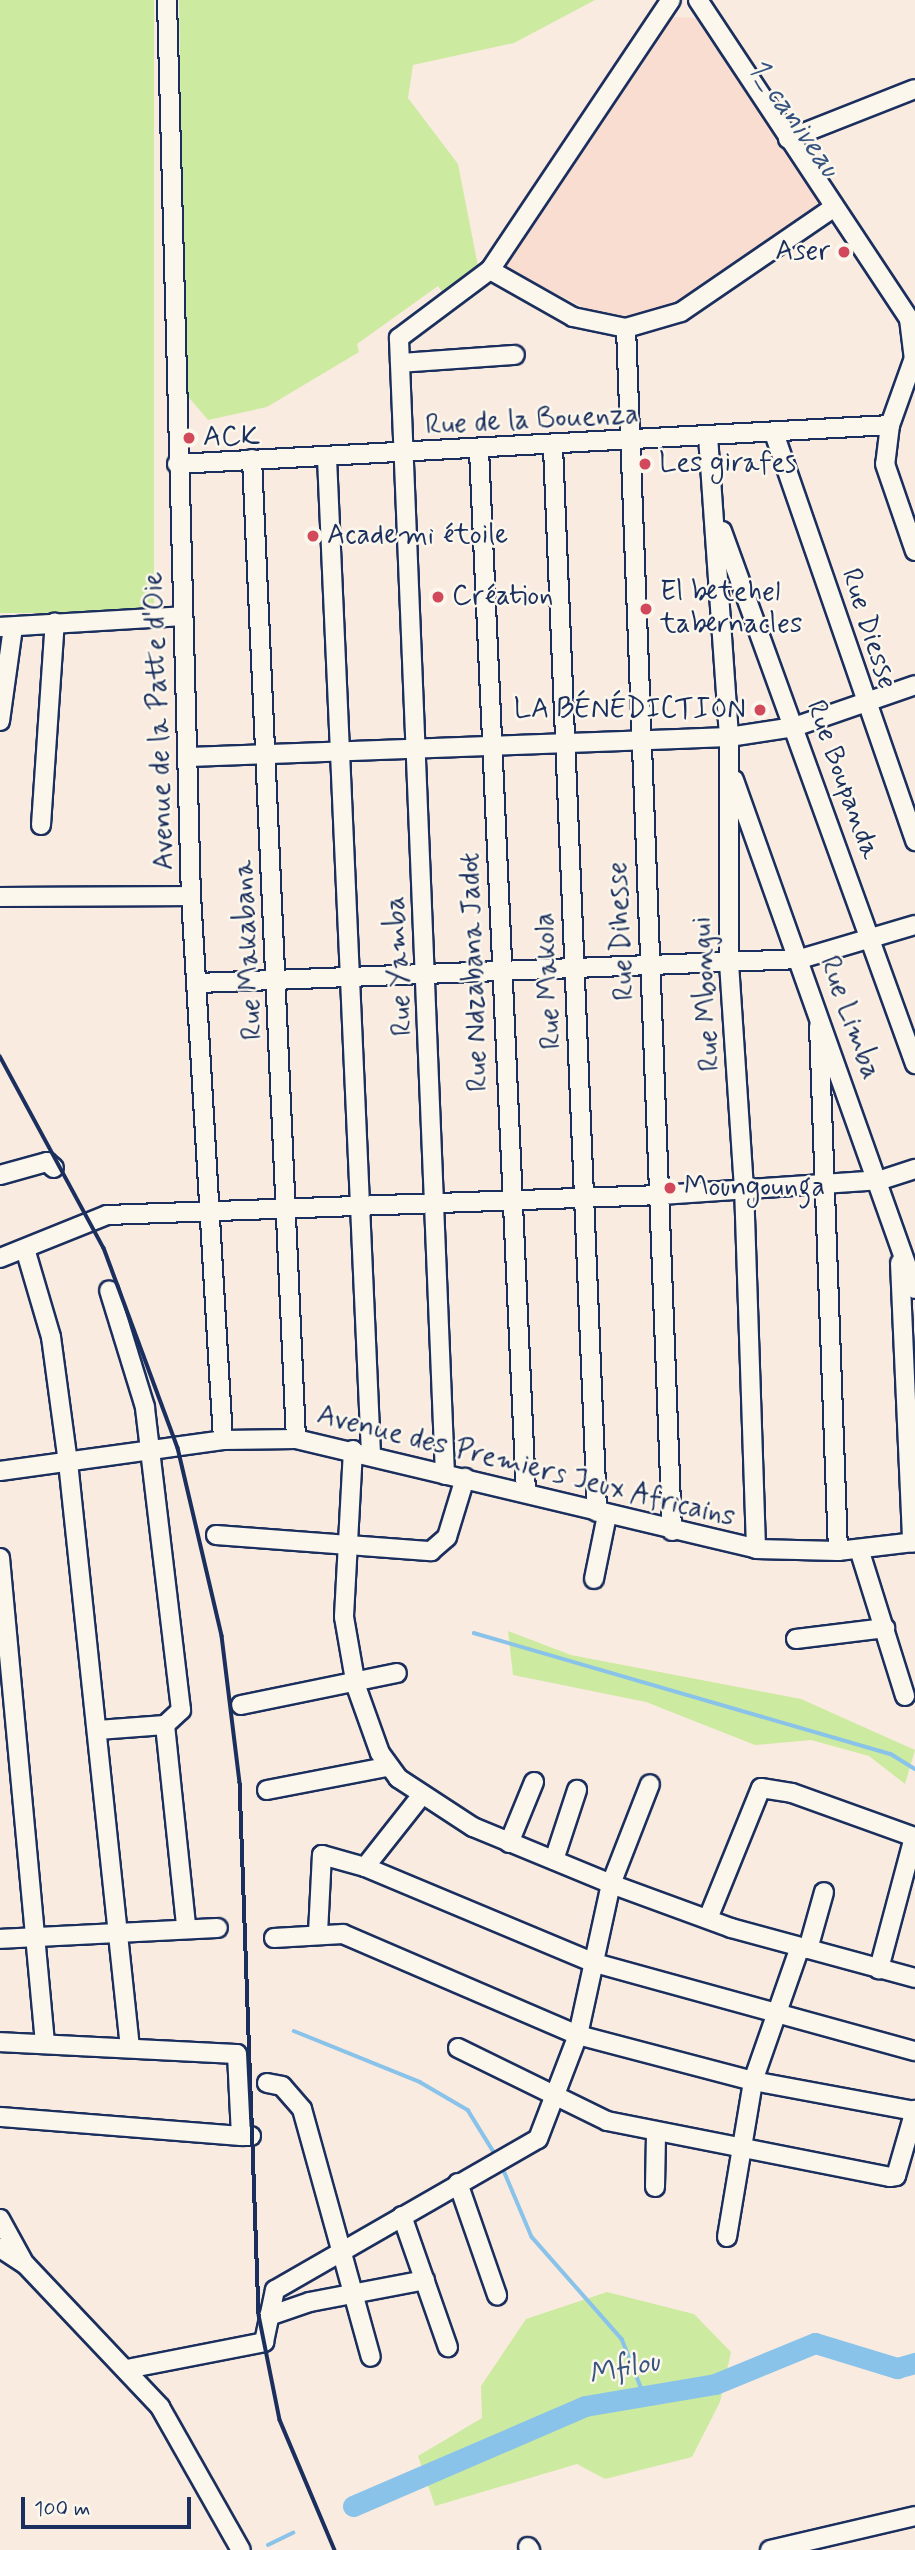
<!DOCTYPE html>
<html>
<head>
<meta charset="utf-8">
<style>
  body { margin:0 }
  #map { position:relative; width:915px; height:2550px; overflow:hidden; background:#faebe0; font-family:Mynerve,sans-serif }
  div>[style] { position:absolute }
  .built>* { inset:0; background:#f9ddd1 }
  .green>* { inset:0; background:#cdeaa1; transform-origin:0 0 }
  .stream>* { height:3.5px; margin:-1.75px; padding:0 1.75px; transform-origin:1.75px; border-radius:1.75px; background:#8ac3e9 }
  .river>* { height:21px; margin:-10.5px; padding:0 10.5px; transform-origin:10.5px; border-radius:10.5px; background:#8ac3e9 }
  .roads { filter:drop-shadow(2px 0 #1b2f5e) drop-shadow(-2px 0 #1b2f5e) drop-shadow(0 2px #1b2f5e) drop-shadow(0 -2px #1b2f5e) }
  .minor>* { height:18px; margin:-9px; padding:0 9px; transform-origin:9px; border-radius:9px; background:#fbf7ec }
  .rail>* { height:3.5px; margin:-1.75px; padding:0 1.75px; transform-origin:1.75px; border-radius:1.75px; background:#1b2f5e }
  .dots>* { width:19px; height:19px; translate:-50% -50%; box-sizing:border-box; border:4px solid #fbf7ec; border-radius:50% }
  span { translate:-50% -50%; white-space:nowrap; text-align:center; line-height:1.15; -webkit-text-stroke:5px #fbf7ec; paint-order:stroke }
  .poi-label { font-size:28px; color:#1b2f5e }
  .right { translate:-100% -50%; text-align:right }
  .left { translate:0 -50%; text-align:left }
  .street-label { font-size:28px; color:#1b2f5e }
  .water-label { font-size:30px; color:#375481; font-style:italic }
  .scale { position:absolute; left:21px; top:2497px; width:170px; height:32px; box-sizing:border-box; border:4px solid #1b2f5e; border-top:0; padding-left:9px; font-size:21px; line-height:24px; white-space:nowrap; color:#1b2f5e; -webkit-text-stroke:5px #fbf7ec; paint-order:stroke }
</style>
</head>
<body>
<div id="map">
  <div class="built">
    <i style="clip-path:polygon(673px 17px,696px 18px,826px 209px,673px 309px,613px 322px,501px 266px)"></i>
  </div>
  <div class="green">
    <i style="left:0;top:0;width:154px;height:613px"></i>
    <i style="clip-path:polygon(179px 0,595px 0,514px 43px,413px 65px,408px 98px,458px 164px,478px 266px,443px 293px,438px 286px,357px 344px,359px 352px,267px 407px,208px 420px,185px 393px)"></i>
    <i style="clip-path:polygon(508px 1631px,571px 1655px,801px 1699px,915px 1750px,905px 1784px,869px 1756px,811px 1740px,755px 1745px,646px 1702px,513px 1675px)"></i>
    <i style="clip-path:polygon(607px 2292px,694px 2314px,731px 2352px,720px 2402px,692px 2457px,605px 2479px,577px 2464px,435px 2506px,418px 2456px,482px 2418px,481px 2386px,526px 2319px)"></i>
  </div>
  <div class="stream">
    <i style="left:719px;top:49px;width:30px;rotate:56deg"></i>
    <i style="left:474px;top:1633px;width:434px;rotate:16.2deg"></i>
    <i style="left:891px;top:1754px;width:28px;rotate:32deg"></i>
    <i style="left:294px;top:2031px;width:136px;rotate:22deg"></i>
    <i style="left:420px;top:2082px;width:56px;rotate:30.3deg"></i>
    <i style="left:468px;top:2110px;width:55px;rotate:58.3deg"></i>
    <i style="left:502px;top:2166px;width:77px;rotate:67.1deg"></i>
    <i style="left:532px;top:2237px;width:136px;rotate:48.6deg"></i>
    <i style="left:622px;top:2339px;width:57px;rotate:68.4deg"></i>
    <i style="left:268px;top:2545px;width:28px;rotate:-26deg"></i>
  </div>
  <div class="river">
    <i style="left:353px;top:2506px;width:253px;rotate:-23.3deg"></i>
    <i style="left:585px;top:2406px;width:132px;rotate:-9.6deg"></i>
    <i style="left:715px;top:2384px;width:108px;rotate:-22.3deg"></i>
    <i style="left:815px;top:2343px;width:86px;rotate:17deg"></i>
    <i style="left:897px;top:2368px;width:19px;rotate:-16deg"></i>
  </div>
  <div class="roads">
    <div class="minor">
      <i style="left:167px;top:0;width:896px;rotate:88.47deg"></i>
      <i style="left:191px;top:896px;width:545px;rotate:86.63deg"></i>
      <i style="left:698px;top:0;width:382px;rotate:56.5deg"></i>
      <i style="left:909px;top:319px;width:39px;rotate:83deg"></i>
      <i style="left:914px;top:358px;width:71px;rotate:109.7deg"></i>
      <i style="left:890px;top:425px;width:39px;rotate:97deg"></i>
      <i style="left:885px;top:464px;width:92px;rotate:71deg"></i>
      <i style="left:788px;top:139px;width:136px;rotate:-21.5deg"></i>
      <i style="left:490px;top:270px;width:95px;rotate:29.5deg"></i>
      <i style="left:573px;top:317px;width:54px;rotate:11.7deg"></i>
      <i style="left:626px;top:328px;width:57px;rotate:-16.2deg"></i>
      <i style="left:681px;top:312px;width:184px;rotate:-34.4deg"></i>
      <i style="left:626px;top:328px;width:1204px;rotate:87.81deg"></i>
      <i style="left:400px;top:363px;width:115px;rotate:-4deg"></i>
      <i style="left:774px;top:433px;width:432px;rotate:70.9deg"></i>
      <i style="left:708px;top:436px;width:302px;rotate:86deg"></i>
      <i style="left:729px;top:737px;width:226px;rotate:90deg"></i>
      <i style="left:729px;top:963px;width:224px;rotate:86.2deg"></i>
      <i style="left:744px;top:1186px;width:363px;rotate:88.1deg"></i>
      <i style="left:553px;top:447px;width:1066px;rotate:87.63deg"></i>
      <i style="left:479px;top:450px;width:1044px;rotate:87.42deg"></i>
      <i style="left:327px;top:458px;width:997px;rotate:87.47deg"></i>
      <i style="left:252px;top:459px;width:981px;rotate:87.43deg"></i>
      <i style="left:177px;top:464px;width:714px;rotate:-3.13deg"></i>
      <i style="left:722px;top:531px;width:567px;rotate:70.09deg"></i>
      <i style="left:0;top:627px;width:183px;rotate:-3.4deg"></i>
      <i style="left:0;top:721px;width:95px;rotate:-82.1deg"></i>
      <i style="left:189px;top:757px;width:540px;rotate:-2.12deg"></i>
      <i style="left:729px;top:737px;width:66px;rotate:-8.7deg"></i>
      <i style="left:794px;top:727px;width:128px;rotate:-19.1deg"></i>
      <i style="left:734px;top:780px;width:540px;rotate:70.42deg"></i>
      <i style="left:41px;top:825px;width:203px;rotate:-86.1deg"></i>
      <i style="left:0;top:897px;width:191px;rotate:-0.3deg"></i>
      <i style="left:198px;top:983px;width:602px;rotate:-2.28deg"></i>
      <i style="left:800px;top:959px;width:120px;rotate:-16.5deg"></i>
      <i style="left:819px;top:1026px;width:525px;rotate:87.93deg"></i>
      <i style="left:0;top:1175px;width:49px;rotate:-15.5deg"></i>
      <i style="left:47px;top:1162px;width:9px;rotate:41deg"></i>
      <i style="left:26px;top:1252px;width:89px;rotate:73.6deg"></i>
      <i style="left:51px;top:1337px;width:126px;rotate:82.3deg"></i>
      <i style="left:68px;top:1462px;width:589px;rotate:83.96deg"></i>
      <i style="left:0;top:1258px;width:115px;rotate:-21.9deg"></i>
      <i style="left:107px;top:1215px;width:554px;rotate:-2.07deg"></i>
      <i style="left:661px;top:1195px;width:221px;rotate:-3.9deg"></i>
      <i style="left:881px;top:1180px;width:36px;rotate:-18deg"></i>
      <i style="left:900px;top:1263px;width:280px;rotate:87.5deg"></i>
      <i style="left:353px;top:1450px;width:167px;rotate:93.1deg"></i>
      <i style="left:344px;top:1617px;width:70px;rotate:80.1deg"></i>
      <i style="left:356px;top:1686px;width:71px;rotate:70.3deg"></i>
      <i style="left:380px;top:1753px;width:31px;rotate:54deg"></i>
      <i style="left:398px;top:1778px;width:90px;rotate:33.2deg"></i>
      <i style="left:473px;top:1827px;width:149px;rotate:22.4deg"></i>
      <i style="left:611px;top:1884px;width:128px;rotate:20.1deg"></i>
      <i style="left:731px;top:1928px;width:191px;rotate:15.2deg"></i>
      <i style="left:0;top:1471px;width:225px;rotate:-7.9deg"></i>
      <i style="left:223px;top:1440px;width:73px;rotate:-0.8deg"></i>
      <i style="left:296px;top:1439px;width:473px;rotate:13.4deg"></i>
      <i style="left:756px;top:1549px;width:82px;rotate:1.4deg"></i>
      <i style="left:838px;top:1551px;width:78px;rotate:-6.7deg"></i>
      <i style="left:445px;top:1475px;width:1138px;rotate:-92.32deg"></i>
      <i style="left:399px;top:338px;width:114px;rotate:-36.8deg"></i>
      <i style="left:490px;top:270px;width:325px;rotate:-56.2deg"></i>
      <i style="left:216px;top:1535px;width:216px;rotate:4.3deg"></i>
      <i style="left:431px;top:1551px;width:21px;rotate:-41deg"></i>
      <i style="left:447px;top:1537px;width:62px;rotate:-73deg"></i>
      <i style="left:859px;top:1549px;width:154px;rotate:72.6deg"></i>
      <i style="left:0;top:1558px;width:484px;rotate:84.7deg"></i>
      <i style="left:594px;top:1579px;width:65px;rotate:-78.5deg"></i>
      <i style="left:796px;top:1639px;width:90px;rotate:-7deg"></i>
      <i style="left:241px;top:1705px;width:159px;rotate:-11.6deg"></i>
      <i style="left:165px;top:1725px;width:201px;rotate:84deg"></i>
      <i style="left:98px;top:1730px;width:67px;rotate:-4.3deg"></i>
      <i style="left:165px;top:1725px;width:22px;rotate:-43deg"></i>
      <i style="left:181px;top:1710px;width:305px;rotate:-96.8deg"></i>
      <i style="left:145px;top:1407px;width:122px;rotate:-107.1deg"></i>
      <i style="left:267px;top:1790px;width:122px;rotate:-10.9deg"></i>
      <i style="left:509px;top:1843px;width:66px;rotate:-67.7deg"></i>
      <i style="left:554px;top:1860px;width:74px;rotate:-71.8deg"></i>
      <i style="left:365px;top:1867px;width:90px;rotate:-51.7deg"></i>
      <i style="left:709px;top:1916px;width:138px;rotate:-67.9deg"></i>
      <i style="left:761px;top:1788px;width:31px;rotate:9deg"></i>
      <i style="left:792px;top:1793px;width:130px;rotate:19.8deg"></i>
      <i style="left:914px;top:1837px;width:137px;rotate:104.9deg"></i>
      <i style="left:318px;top:1933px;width:78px;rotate:-87.1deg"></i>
      <i style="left:322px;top:1855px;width:45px;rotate:15.6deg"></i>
      <i style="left:365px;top:1867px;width:249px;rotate:22.7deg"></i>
      <i style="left:595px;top:1963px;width:332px;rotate:15.4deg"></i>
      <i style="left:274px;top:1938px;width:69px;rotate:-3.3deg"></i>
      <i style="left:343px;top:1934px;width:256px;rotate:23.3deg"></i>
      <i style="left:578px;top:2035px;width:181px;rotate:14.7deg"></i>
      <i style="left:753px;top:2081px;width:165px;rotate:10.5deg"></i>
      <i style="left:0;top:1939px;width:218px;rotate:-2.9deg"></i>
      <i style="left:808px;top:1949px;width:59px;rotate:-74.3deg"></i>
      <i style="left:0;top:2042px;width:237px;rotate:2.9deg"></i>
      <i style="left:237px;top:2054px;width:82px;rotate:87.2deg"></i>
      <i style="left:241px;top:2136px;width:10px"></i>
      <i style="left:458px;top:2048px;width:166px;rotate:26.1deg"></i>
      <i style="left:607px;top:2121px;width:288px;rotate:11.2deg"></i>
      <i style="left:890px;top:2177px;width:6px;rotate:-9deg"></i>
      <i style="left:896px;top:2176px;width:69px;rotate:-73.9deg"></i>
      <i style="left:267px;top:2083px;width:15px;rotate:11deg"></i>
      <i style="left:282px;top:2086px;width:30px;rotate:49deg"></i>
      <i style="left:302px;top:2109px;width:257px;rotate:74.5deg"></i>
      <i style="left:0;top:2117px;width:242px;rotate:4.5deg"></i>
      <i style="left:458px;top:2183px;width:119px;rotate:70.8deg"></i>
      <i style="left:655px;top:2187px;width:53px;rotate:-88.9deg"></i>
      <i style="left:402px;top:2216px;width:139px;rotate:70.7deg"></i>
      <i style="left:0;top:2219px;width:48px;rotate:61.3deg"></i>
      <i style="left:727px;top:2237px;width:158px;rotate:-80.5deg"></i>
      <i style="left:753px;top:2081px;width:142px;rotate:-70.7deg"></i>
      <i style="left:0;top:2248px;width:30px;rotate:33deg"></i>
      <i style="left:25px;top:2264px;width:197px;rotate:46.6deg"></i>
      <i style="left:160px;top:2407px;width:164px;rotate:60.5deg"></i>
      <i style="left:269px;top:2316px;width:43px;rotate:-18.9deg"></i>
      <i style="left:310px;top:2302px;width:117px;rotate:-10.8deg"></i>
      <i style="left:127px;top:2369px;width:140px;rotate:-11.1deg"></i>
      <i style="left:264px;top:2342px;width:53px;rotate:-78.1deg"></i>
      <i style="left:275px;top:2290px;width:303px;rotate:-29.9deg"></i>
      <i style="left:538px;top:2139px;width:111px;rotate:-69deg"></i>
      <i style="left:578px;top:2035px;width:155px;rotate:-77.7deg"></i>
      <i style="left:611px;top:1884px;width:107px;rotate:-68.7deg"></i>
      <i style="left:528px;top:2547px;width:4px;rotate:56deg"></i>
      <i style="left:770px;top:2550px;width:149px;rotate:-13.2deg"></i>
    </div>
  </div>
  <div class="rail">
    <i style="left:0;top:1056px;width:218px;rotate:61.6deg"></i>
    <i style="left:104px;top:1248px;width:213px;rotate:69.7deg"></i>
    <i style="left:178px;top:1448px;width:193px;rotate:76.8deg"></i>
    <i style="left:222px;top:1636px;width:148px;rotate:83deg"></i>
    <i style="left:240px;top:1783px;width:532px;rotate:87.95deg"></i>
    <i style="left:259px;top:2315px;width:107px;rotate:78.7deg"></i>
    <i style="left:280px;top:2420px;width:141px;rotate:67.1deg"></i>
  </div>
  <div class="dots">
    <i style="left:844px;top:252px;background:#d1495b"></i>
    <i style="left:189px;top:438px;background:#d1495b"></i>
    <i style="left:645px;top:464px;background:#d1495b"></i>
    <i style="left:313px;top:536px;background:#d1495b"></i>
    <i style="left:438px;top:597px;background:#d1495b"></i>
    <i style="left:646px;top:609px;background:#d1495b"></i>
    <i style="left:760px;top:710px;background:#d1495b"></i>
    <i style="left:670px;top:1188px;background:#d1495b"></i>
  </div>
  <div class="poi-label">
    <span class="right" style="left:830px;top:252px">Aser</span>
    <span class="left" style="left:203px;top:438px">ACK</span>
    <span class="left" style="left:659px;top:464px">Les girafes</span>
    <span class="left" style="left:327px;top:536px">Academi étoile</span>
    <span class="left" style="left:660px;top:609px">El betehel<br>tabernacles</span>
    <span class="left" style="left:452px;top:597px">Création</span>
    <span class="right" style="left:746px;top:710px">LA BÉNÉDICTION</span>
    <span class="left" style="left:684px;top:1188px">Moungounga</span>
  </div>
  <div class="street-label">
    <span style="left:532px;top:421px;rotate:-3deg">Rue de la Bouenza</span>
    <span style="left:868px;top:629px;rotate:72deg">Rue Diesse</span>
    <span style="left:160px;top:721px;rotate:-92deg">Avenue de la Patte d'Oie</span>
    <span style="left:842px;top:780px;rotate:70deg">Rue Boupanda</span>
    <span style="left:622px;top:931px;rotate:-93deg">Rue Dihesse</span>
    <span style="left:249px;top:950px;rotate:-93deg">Rue Makabana</span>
    <span style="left:400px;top:966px;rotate:-93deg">Rue Yamba</span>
    <span style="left:475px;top:972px;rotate:-92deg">Rue Ndzabana Jadot</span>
    <span style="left:549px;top:981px;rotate:-93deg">Rue Makola</span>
    <span style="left:707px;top:994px;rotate:-93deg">Rue Mbongui</span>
    <span style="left:849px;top:1018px;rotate:70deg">Rue Limba</span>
    <span style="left:526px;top:1467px;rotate:14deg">Avenue des Premiers Jeux Africains</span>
  </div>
  <div class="water-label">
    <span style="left:793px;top:118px;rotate:55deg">1_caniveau</span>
    <span style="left:624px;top:2369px;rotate:-12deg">Mfilou</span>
  </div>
  <div class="scale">100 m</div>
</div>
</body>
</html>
